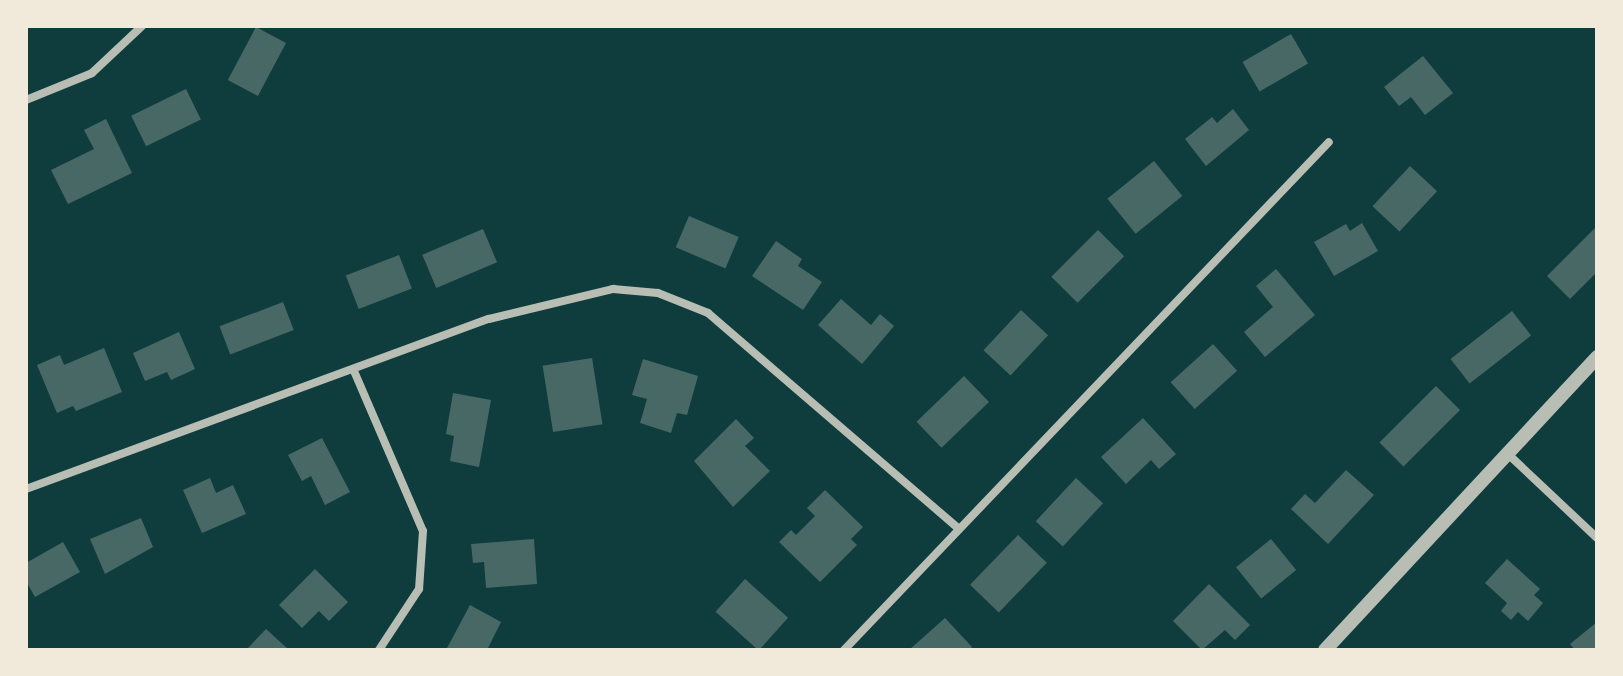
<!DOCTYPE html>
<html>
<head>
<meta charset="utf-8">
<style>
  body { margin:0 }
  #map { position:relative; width:1623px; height:676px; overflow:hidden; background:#0f3d3e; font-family:Cabin,sans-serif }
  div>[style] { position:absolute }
  .building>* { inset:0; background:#486865; transform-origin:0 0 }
  .minor>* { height:8px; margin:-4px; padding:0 4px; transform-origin:4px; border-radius:4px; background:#b8beb3 }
  .tertiary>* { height:14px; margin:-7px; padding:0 7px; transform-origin:7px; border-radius:7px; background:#b8beb3 }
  span { translate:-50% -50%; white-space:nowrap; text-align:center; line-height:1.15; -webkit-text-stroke:7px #f1e9da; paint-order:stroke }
  .frame { position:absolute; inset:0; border:28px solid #f1e9da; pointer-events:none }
</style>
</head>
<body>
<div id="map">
  <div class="building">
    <i style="left:256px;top:27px;width:34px;height:60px;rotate:28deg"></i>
    <i style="left:1291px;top:34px;width:34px;height:56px;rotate:60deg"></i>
    <i style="clip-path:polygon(1423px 56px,1453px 93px,1425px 115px,1411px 97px,1399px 106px,1384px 87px)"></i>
    <i style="left:186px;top:89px;width:34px;height:61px;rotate:64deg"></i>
    <i style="clip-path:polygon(1233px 109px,1249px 130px,1206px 166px,1185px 139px,1212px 117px,1217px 123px)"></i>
    <i style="clip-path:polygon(106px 119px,132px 173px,68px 204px,51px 170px,94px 149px,84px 130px)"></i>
    <i style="left:1154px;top:161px;width:45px;height:60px;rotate:51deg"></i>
    <i style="left:1410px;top:166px;width:37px;height:55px;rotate:43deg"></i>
    <i style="left:689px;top:216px;width:54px;height:34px;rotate:23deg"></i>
    <i style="clip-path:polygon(1362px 223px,1378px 251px,1334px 276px,1314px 242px,1346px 224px,1350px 231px)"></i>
    <i style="clip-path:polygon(1597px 226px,1597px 272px,1570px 299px,1547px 276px)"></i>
    <i style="left:483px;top:229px;width:36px;height:66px;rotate:67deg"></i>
    <i style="left:1098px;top:230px;width:37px;height:66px;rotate:45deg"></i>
    <i style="clip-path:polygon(776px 241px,802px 259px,798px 266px,822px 282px,803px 310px,752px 276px)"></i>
    <i style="left:399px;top:255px;width:36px;height:57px;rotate:69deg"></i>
    <i style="clip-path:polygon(1276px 269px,1315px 315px,1265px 357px,1244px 332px,1273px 307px,1256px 286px)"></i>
    <i style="clip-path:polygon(841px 299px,871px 325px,880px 314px,894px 326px,862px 364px,818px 325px)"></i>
    <i style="left:283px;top:302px;width:30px;height:68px;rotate:69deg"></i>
    <i style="left:1021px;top:310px;width:37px;height:55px;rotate:43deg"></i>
    <i style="left:1512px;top:311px;width:31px;height:78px;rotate:52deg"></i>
    <i style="clip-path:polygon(179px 332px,195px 369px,171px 380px,167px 372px,145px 381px,133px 353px)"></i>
    <i style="left:1213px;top:344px;width:36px;height:57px;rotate:48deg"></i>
    <i style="clip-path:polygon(104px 348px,122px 392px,76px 411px,73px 406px,57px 413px,37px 365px,60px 355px,64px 365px)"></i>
    <i style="left:592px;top:358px;width:67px;height:50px;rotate:81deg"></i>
    <i style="clip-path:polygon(643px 359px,698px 376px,687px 415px,677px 413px,671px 433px,640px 423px,647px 399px,632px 395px)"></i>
    <i style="left:964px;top:376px;width:36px;height:66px;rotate:46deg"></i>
    <i style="left:1436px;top:386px;width:34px;height:80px;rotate:45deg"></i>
    <i style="clip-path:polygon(453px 393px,491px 400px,479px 467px,450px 461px,454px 436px,446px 434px)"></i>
    <i style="clip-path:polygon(1143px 418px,1176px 454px,1159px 469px,1151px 460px,1126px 484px,1101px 457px)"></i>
    <i style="clip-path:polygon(736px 419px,754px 438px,745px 446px,770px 471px,733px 507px,694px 461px)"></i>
    <i style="clip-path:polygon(322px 438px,350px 492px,325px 505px,311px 476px,302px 481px,288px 455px)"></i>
    <i style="clip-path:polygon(1346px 470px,1374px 495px,1328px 544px,1291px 509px,1305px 494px,1315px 503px)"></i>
    <i style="clip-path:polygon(210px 478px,216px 493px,233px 485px,246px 514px,202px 533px,183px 490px)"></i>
    <i style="left:1076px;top:478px;width:37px;height:59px;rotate:43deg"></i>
    <i style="clip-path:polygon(825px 490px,863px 527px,851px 539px,857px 545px,820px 582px,779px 542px,791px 530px,796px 535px,815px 516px,807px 508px)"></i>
    <i style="clip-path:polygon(141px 518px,153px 547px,105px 574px,90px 539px)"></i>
    <i style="left:1018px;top:535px;width:40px;height:69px;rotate:44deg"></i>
    <i style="clip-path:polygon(534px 539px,537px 584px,486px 588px,484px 562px,473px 563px,471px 544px)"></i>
    <i style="left:1271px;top:539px;width:40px;height:45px;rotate:51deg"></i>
    <i style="clip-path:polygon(63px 542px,80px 572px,35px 597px,26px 581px,26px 563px)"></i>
    <i style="clip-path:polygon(1507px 559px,1540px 589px,1534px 595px,1543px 603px,1528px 621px,1518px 612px,1511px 620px,1501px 611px,1507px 603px,1485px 583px)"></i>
    <i style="clip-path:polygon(315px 569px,348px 602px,329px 621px,319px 611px,302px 628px,279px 605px)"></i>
    <i style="left:745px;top:579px;width:58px;height:44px;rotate:42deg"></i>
    <i style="clip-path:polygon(1209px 584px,1250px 625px,1235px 640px,1225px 630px,1202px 650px,1173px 621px)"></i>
    <i style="clip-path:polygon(470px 605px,501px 622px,487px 650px,446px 650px)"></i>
    <i style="clip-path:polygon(945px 618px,972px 647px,969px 650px,909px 650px)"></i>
    <i style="clip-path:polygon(1597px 622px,1597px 650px,1575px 650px,1570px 644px)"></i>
    <i style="clip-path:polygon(266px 629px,289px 650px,246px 650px)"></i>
  </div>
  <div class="minor">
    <i style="left:26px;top:100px;width:71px;rotate:-22.2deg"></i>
    <i style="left:92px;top:73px;width:69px;rotate:-43.2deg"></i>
    <i style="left:354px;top:371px;width:174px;rotate:66.7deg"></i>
    <i style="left:423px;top:531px;width:58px;rotate:93.9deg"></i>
    <i style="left:419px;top:589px;width:73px;rotate:123.3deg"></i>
    <i style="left:1509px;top:455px;width:121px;rotate:43.3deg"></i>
    <i style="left:26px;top:489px;width:493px;rotate:-20.2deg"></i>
    <i style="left:489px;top:319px;width:128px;rotate:-13.6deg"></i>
    <i style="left:613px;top:289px;width:45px;rotate:5.1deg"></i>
    <i style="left:658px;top:293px;width:54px;rotate:21.8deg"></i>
    <i style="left:708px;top:313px;width:331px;rotate:40.7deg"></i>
    <i style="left:844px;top:650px;width:702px;rotate:-46.33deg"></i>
  </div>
  <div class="tertiary">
    <i style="left:1325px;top:650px;width:400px;rotate:-47.1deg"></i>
  </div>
  <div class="frame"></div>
</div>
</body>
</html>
